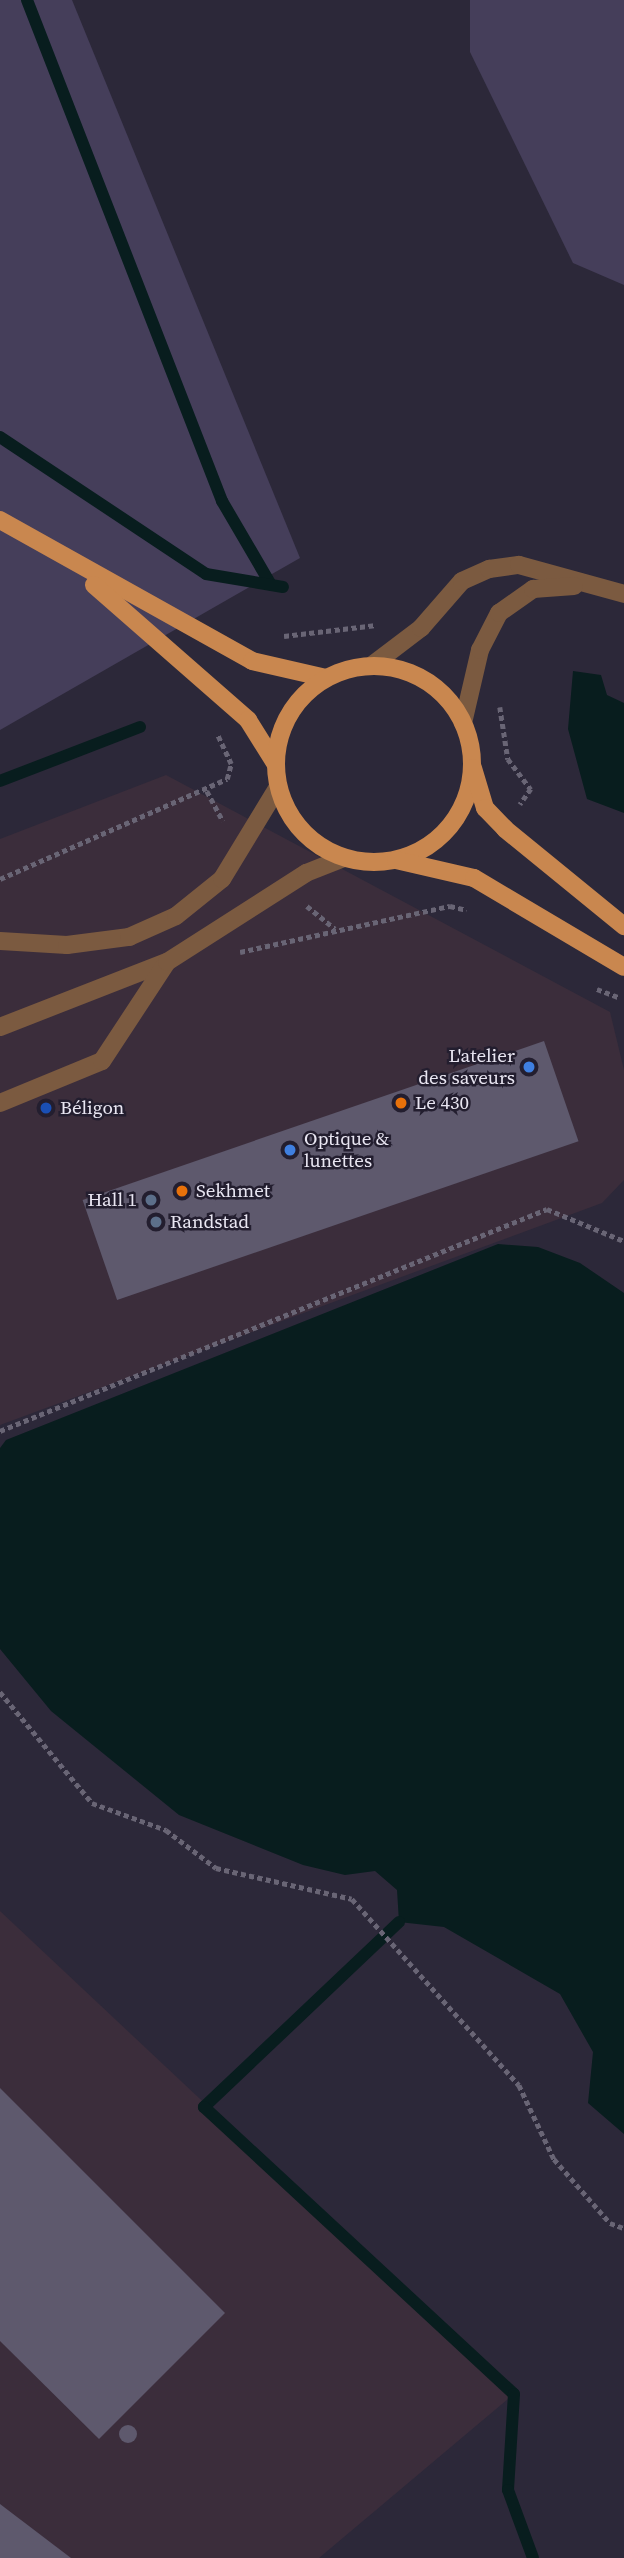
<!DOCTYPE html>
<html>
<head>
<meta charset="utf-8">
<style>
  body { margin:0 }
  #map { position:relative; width:624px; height:2558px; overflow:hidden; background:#2c2839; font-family:"Source Serif 4",serif }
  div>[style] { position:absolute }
  .industrial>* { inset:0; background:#3b2d3b }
  .green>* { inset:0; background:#453e5a }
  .water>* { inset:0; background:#081d1e }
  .stream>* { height:12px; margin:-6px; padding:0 6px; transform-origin:6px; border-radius:6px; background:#081d1e }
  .building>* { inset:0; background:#5e596d; transform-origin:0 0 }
  .round { border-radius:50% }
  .path>* { height:4.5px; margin-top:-2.25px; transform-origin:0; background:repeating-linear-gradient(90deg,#696575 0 5px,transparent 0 8.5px) }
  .minor>* { height:18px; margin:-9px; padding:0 9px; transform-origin:9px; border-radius:9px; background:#7b5a40 }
  .major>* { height:18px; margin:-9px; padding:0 9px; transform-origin:9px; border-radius:9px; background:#c9874f }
  .major>.ring { margin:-9px; padding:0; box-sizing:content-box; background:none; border:18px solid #c9874f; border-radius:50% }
  .dots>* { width:19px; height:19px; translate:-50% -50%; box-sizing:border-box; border:4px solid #231e2f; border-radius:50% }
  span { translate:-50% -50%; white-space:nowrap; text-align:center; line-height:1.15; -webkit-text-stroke:5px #231e2f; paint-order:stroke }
  .poi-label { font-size:19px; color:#e9e6f2 }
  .right { translate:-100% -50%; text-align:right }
  .left { translate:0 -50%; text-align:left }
</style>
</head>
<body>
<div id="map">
  <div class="industrial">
    <i style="clip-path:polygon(166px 775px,610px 1012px,624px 1070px,624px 1180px,602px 1203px,0 1425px,0 839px)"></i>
    <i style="clip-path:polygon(0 1911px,514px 2394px,319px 2558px,0 2558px)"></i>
  </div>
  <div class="green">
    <i style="clip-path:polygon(0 0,72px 0,300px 558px,0 730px)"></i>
    <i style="clip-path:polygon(470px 0,624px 0,624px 285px,573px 263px,470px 52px)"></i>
  </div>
  <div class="water">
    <i style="clip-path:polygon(573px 671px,601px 675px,607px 695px,624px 703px,624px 813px,587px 799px,568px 729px)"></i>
    <i style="clip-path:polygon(498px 1244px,538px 1247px,580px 1263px,624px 1293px,624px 2134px,588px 2103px,593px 2052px,560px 1994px,444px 1927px,399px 1922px,397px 1890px,375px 1871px,345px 1875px,303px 1865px,179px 1815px,51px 1711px,0 1649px,0 1448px,6px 1440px)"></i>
  </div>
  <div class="stream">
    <i style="left:27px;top:0;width:538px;rotate:68.73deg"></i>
    <i style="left:222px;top:501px;width:97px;rotate:59.7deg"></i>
    <i style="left:0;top:437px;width:247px;rotate:33.6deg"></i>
    <i style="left:206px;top:574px;width:78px;rotate:9.6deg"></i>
    <i style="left:0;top:781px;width:150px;rotate:-21.1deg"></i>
    <i style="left:399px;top:1922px;width:269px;rotate:136.5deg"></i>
    <i style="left:204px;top:2107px;width:422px;rotate:42.8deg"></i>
    <i style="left:514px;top:2394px;width:96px;rotate:93.6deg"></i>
    <i style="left:508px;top:2490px;width:72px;rotate:69.8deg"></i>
  </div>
  <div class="building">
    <i style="left:544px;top:1041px;width:106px;height:488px;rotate:71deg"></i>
    <i style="clip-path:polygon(0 2088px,225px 2313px,99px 2439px,0 2341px)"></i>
    <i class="round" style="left:119px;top:2425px;width:18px;height:18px"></i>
    <i style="clip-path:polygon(0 2504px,71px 2558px,0 2558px)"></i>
  </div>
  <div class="path">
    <i style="left:284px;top:636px;width:93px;rotate:-6.8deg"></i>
    <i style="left:500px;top:707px;width:53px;rotate:81.3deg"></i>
    <i style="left:508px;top:759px;width:38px;rotate:53deg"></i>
    <i style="left:531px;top:789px;width:19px;rotate:125deg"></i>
    <i style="left:207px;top:791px;width:34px;rotate:62deg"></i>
    <i style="left:0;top:879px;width:248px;rotate:-23.8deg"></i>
    <i style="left:227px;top:779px;width:16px;rotate:-75deg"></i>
    <i style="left:231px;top:764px;width:33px;rotate:-115deg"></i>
    <i style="left:307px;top:906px;width:36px;rotate:39deg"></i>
    <i style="left:240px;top:952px;width:215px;rotate:-12.4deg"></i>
    <i style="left:450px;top:906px;width:17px;rotate:13deg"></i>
    <i style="left:597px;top:989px;width:25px;rotate:21deg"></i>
    <i style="left:0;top:1431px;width:590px;rotate:-22.09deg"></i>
    <i style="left:547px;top:1209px;width:83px;rotate:22.6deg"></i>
    <i style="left:0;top:1692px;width:144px;rotate:50.3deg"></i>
    <i style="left:92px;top:1803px;width:79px;rotate:20deg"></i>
    <i style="left:166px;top:1830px;width:63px;rotate:37.2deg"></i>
    <i style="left:216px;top:1868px;width:139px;rotate:12.8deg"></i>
    <i style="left:352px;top:1899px;width:250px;rotate:48.1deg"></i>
    <i style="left:519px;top:2085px;width:82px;rotate:64.7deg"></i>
    <i style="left:554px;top:2159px;width:85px;rotate:48.8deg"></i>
    <i style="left:610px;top:2223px;width:15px;rotate:20deg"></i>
  </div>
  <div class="minor">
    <i style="left:371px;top:666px;width:63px;rotate:-37.2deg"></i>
    <i style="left:421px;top:628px;width:62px;rotate:-48.9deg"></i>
    <i style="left:462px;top:581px;width:30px;rotate:-24deg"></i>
    <i style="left:489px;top:569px;width:30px;rotate:-8deg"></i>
    <i style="left:519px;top:565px;width:109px;rotate:15.4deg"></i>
    <i style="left:463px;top:723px;width:75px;rotate:-76.9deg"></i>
    <i style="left:480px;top:650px;width:42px;rotate:-62.8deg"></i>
    <i style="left:499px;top:613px;width:42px;rotate:-35.2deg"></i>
    <i style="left:533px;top:589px;width:41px;rotate:-4.2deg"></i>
    <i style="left:0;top:941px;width:67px;rotate:3.4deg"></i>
    <i style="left:67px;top:945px;width:63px;rotate:-7.4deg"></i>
    <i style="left:129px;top:937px;width:51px;rotate:-24.1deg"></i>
    <i style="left:176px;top:916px;width:59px;rotate:-38.8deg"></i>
    <i style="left:222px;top:879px;width:108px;rotate:-58.7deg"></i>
    <i style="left:0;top:1027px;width:179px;rotate:-21.3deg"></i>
    <i style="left:0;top:1103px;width:110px;rotate:-22.4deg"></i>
    <i style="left:102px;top:1061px;width:118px;rotate:-56.7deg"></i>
    <i style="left:167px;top:962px;width:165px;rotate:-32.6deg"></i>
    <i style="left:306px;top:873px;width:41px;rotate:-21.5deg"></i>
  </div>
  <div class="major">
    <i style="left:0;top:520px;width:289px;rotate:29.2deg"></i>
    <i style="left:252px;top:661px;width:76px;rotate:12.9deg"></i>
    <i style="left:94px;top:585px;width:205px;rotate:41.2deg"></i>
    <i style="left:248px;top:720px;width:51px;rotate:57.9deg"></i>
    <i class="ring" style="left:276px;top:666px;width:178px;height:178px"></i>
    <i style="left:473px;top:768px;width:42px;rotate:73.3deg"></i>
    <i style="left:485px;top:808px;width:29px;rotate:46deg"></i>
    <i style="left:505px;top:829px;width:154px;rotate:39.2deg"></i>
    <i style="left:396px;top:860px;width:80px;rotate:13deg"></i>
    <i style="left:474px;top:878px;width:174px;rotate:30.7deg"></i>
  </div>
  <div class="dots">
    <i style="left:529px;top:1067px;background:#3f7fe0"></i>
    <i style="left:401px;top:1103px;background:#e8710a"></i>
    <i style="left:46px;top:1108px;background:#1a4fb4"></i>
    <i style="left:290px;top:1150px;background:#3f7fe0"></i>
    <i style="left:182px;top:1191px;background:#e8710a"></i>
    <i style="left:151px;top:1200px;background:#5c6f8a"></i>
    <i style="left:156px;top:1222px;background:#5c6f8a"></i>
  </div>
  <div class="poi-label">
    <span class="right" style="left:515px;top:1067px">L'atelier<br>des saveurs</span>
    <span class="left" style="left:415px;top:1103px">Le 430</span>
    <span class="left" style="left:60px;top:1108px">Béligon</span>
    <span class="left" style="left:304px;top:1150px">Optique &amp;<br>lunettes</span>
    <span class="left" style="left:196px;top:1191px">Sekhmet</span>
    <span class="right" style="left:137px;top:1200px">Hall 1</span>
    <span class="left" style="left:170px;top:1222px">Randstad</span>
  </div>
</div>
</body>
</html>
